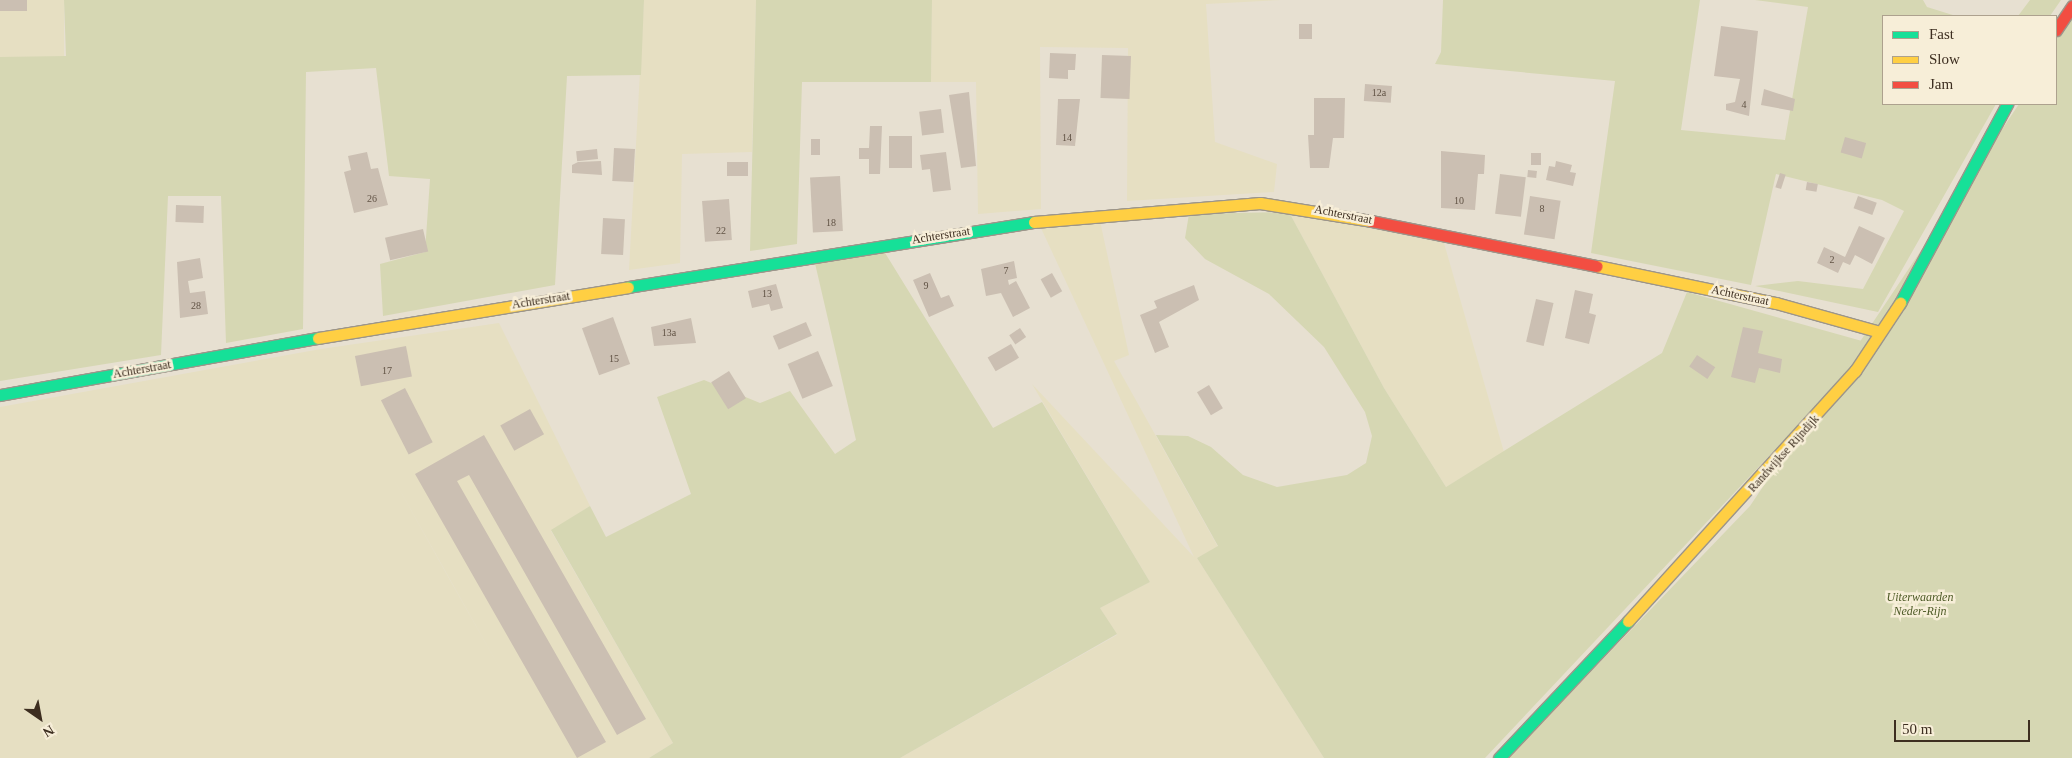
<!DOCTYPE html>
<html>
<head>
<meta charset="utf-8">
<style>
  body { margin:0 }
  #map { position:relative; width:2072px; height:758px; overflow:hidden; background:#e7e0d1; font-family:"Times New Roman",serif }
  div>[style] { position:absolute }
  .farmland>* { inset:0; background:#e6dfc2; transform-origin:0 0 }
  .green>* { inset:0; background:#d6d7b3 }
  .building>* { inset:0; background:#cbbfb2; transform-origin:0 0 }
  .roads { filter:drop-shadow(1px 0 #9c958a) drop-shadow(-1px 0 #9c958a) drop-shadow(0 1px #9c958a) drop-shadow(0 -1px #9c958a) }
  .fast>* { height:11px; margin:-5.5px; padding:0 5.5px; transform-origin:5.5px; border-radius:5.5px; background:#16e098 }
  .slow>* { height:11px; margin:-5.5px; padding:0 5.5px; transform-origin:5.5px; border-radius:5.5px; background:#ffcf43 }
  .jam>* { height:11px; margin:-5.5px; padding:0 5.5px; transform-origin:5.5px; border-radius:5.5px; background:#f24e42 }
  span { translate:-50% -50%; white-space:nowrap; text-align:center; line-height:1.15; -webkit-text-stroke:5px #f7eed8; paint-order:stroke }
  .number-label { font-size:10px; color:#605244 }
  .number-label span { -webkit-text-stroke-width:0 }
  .street-label { font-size:12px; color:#3d2e20 }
  .park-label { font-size:12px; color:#4d5a26; font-style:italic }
  .legend { position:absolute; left:1882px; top:15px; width:175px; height:90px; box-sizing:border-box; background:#f7eed8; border:1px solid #ada18e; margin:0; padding:6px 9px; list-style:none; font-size:15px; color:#3d2e20 }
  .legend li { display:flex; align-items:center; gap:10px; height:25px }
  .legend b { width:25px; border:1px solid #ada18e }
  .north { position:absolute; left:15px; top:693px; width:50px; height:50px; -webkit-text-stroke:4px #f7eed8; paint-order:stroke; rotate:147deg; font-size:14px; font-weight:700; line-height:20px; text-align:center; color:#3d2e20 }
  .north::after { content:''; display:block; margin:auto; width:18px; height:22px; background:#3d2e20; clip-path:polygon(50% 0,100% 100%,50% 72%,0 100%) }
  .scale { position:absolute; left:1894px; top:720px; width:136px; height:22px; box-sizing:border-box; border:2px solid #3d2e20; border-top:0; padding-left:6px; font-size:15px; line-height:18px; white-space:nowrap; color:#3d2e20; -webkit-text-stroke:4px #f7eed8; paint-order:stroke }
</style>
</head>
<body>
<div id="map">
  <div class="farmland">
    <i style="left:0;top:0;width:64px;height:57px"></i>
    <i style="clip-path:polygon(644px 0,756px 0,752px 152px,682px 154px,680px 263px,629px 270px)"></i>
    <i style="clip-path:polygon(932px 0,1281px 0,1206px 4px,1215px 142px,1277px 164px,1274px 192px,1127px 201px,1128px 48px,1040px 47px,1041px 209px,978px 214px,976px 82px,931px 82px)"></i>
    <i style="clip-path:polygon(1289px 212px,1444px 243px,1504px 452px,1446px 487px,1384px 388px)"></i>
    <i style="clip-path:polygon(1100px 221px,1129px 355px,1114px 361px,1218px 547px,1197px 558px,1324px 758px,900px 758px,1117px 635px,1100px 608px,1150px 582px,1032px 384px,1194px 557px,1040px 226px)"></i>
    <i style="clip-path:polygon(evenodd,499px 323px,590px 506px,551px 531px,673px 743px,649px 758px,0 758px,0 407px,321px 349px,499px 323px,388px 469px,507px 681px,446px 573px,388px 469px)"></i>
  </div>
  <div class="green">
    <i style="clip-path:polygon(64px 0,644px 0,641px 75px,567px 76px,555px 285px,383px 316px,380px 264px,425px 252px,430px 179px,389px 176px,376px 68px,306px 72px,303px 329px,226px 343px,221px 196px,168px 196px,161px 355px,0 381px,0 57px,66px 56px)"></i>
    <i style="clip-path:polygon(756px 0,932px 0,931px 82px,802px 82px,797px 244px,750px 251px)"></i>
    <i style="clip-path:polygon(1443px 0,1700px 0,1681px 130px,1785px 140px,1808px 7px,1755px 0,1923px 0,1927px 7px,1956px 16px,1883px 16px,1883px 104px,1996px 104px,1878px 312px,1755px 286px,1798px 281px,1863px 289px,1904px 211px,1882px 200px,1776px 174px,1751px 285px,1591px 253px,1615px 81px,1435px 64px,1441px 52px)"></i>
    <i style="clip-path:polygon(2030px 0,2061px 0,2050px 16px,2018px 16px)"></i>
    <i style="clip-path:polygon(2072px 13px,2072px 758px,1508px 758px,1750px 506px,2019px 104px,2056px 104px,2056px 40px)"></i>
    <i style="clip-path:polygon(1289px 212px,1384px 388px,1446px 487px,1662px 353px,1687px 292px,1862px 341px,1831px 390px,1485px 758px,1324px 758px,1197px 558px,1218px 546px,1156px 435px,1188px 436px,1211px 447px,1243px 475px,1277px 487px,1347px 475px,1366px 463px,1372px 436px,1365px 412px,1324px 347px,1269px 294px,1205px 259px,1185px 238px,1189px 214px)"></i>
    <i style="clip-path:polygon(882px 248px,993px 428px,1042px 402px,1150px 582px,1100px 608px,1117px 634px,900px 758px,649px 758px,673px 743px,551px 530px,590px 506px,606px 537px,691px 494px,657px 397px,704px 380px,760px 403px,790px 391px,835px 454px,856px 440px,814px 259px)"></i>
  </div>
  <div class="building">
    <i style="left:0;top:0;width:27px;height:11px"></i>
    <i style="left:1299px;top:24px;width:13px;height:15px"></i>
    <i style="clip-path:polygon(1721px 26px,1758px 31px,1749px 116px,1726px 110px,1726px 104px,1735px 102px,1740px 79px,1714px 76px)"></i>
    <i style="clip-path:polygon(1050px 53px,1076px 54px,1075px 70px,1068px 70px,1068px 79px,1049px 78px)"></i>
    <i style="left:1102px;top:55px;width:29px;height:43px;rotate:2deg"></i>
    <i style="left:1365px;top:84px;width:27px;height:17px;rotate:4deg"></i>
    <i style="clip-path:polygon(1764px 89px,1795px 99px,1793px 111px,1761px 105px)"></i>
    <i style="clip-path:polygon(969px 92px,976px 166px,961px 168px,949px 95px)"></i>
    <i style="clip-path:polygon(1314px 98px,1345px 98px,1344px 138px,1333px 138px,1329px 168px,1310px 168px,1308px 135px,1314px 135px)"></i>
    <i style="clip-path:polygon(1058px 99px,1080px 99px,1075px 146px,1056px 145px)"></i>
    <i style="left:941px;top:109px;width:24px;height:22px;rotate:83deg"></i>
    <i style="clip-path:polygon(870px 126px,882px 126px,880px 174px,869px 174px,869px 159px,859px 159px,859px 148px,869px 148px)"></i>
    <i style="left:889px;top:136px;width:23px;height:32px"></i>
    <i style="left:1845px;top:137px;width:22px;height:16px;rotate:16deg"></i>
    <i style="left:811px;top:139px;width:9px;height:16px"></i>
    <i style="left:614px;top:148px;width:21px;height:33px;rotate:3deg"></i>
    <i style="left:597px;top:149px;width:10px;height:21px;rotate:84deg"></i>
    <i style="clip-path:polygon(1441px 151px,1485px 155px,1484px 174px,1478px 174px,1475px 210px,1441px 208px)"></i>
    <i style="clip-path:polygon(367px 152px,371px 169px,378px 168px,388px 205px,354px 213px,344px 172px,351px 170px,348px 156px)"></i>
    <i style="clip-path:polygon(946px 152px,951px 190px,933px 192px,930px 169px,922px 170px,920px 155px)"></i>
    <i style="left:1531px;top:153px;width:10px;height:12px"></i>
    <i style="clip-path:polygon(601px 161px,602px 175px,572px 173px,572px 165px,578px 162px)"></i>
    <i style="clip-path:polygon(1556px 161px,1572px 165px,1570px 172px,1576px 173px,1573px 186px,1546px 180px,1549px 166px,1555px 167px)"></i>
    <i style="left:727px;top:162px;width:21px;height:14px"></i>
    <i style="left:1528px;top:170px;width:9px;height:7px;rotate:6deg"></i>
    <i style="left:1780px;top:173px;width:6px;height:15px;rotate:18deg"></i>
    <i style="left:1500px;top:174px;width:26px;height:40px;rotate:7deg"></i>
    <i style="left:840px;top:176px;width:55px;height:30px;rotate:87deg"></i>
    <i style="left:1807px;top:182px;width:11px;height:8px;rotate:10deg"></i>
    <i style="left:1530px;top:196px;width:31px;height:39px;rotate:9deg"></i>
    <i style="left:1858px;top:196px;width:20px;height:13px;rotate:20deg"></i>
    <i style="left:729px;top:199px;width:41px;height:27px;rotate:86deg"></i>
    <i style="left:176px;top:205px;width:28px;height:17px;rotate:2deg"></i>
    <i style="left:603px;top:218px;width:22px;height:36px;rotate:3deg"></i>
    <i style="clip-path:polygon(1859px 226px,1885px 238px,1872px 264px,1855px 255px,1850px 265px,1843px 262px,1838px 273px,1817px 263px,1824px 247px,1845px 257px)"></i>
    <i style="left:423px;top:229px;width:23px;height:39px;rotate:77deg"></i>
    <i style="clip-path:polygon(200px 258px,203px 278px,188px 281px,190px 293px,205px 291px,208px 314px,180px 318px,177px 262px)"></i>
    <i style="clip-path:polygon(1014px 261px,1017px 278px,1008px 280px,1009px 285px,1016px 281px,1030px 308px,1013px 317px,1001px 293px,986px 296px,981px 269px)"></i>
    <i style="clip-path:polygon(930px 273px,941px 298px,949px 295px,954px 306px,929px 317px,913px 280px)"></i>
    <i style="left:1052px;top:273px;width:21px;height:13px;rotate:61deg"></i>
    <i style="clip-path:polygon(776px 284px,783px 308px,771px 311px,769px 304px,752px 308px,748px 291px)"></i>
    <i style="clip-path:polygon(1194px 285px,1199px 300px,1159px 322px,1169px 347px,1155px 353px,1140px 315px,1157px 308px,1154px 301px)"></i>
    <i style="clip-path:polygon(1575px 290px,1593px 294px,1589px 313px,1596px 315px,1589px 344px,1565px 338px)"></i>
    <i style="left:1536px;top:299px;width:18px;height:44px;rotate:13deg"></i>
    <i style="left:613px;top:317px;width:50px;height:33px;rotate:70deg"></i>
    <i style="clip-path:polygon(691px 318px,696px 343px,654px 346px,651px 327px)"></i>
    <i style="left:806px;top:322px;width:15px;height:36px;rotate:67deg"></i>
    <i style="clip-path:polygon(1743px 327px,1763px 331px,1758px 353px,1782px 359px,1780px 373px,1759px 368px,1755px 383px,1731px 377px)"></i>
    <i style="left:1020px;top:328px;width:11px;height:13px;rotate:56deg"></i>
    <i style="left:1011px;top:344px;width:16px;height:27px;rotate:60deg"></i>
    <i style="left:406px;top:346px;width:31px;height:52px;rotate:79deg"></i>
    <i style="left:818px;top:351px;width:38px;height:33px;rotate:67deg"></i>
    <i style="left:1697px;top:355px;width:22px;height:14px;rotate:34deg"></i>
    <i style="left:729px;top:371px;width:32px;height:21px;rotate:58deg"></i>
    <i style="left:1209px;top:385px;width:27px;height:14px;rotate:59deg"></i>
    <i style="left:405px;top:388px;width:61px;height:27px;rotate:63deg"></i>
    <i style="left:530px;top:409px;width:29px;height:34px;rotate:61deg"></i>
    <i style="clip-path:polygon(484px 435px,646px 719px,617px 735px,469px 475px,457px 481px,606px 742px,577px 758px,415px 474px)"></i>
  </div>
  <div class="roads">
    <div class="fast">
      <i style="left:628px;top:287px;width:411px;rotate:-9.1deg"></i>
      <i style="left:1900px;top:303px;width:226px;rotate:-61.7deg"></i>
      <i style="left:0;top:395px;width:323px;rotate:-10.2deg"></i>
      <i style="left:1499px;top:758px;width:188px;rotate:-46.7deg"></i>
    </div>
    <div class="slow">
      <i style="left:1034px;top:222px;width:227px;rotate:-4.8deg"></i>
      <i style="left:1260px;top:203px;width:112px;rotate:9.2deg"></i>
      <i style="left:1597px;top:266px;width:183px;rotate:11.7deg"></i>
      <i style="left:1776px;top:303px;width:108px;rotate:15.6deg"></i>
      <i style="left:318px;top:338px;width:314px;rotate:-9.3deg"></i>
      <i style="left:1628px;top:621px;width:338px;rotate:-47.8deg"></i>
      <i style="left:1855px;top:371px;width:82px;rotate:-56.5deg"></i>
    </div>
    <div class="jam">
      <i style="left:2056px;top:30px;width:29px;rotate:-56deg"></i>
      <i style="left:1371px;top:221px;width:230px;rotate:11.3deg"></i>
    </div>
  </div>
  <div class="number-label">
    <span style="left:1379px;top:93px">12a</span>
    <span style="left:1744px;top:105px">4</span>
    <span style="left:1067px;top:138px">14</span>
    <span style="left:372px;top:199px">26</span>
    <span style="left:1459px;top:201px">10</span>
    <span style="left:1542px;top:209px">8</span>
    <span style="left:831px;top:223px">18</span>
    <span style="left:721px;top:231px">22</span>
    <span style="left:1832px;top:260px">2</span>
    <span style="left:1006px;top:271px">7</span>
    <span style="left:926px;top:286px">9</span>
    <span style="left:767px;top:294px">13</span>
    <span style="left:196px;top:306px">28</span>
    <span style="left:669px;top:333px">13a</span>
    <span style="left:614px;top:359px">15</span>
    <span style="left:387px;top:371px">17</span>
  </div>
  <div class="street-label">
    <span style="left:1343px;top:215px;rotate:11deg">Achterstraat</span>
    <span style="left:941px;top:236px;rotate:-9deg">Achterstraat</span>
    <span style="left:1740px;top:296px;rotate:12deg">Achterstraat</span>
    <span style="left:541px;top:301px;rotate:-9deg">Achterstraat</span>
    <span style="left:142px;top:370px;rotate:-10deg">Achterstraat</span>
    <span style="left:1784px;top:454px;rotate:-48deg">Randwijkse Rijndijk</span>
  </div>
  <div class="park-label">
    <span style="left:1920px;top:605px">Uiterwaarden<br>Neder-Rijn</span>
  </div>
  <ul class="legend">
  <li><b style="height:6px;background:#16e098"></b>Fast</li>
  <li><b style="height:6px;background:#ffcf43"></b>Slow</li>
  <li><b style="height:6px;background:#f24e42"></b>Jam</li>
  </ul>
  <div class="north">N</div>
  <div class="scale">50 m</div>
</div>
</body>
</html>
